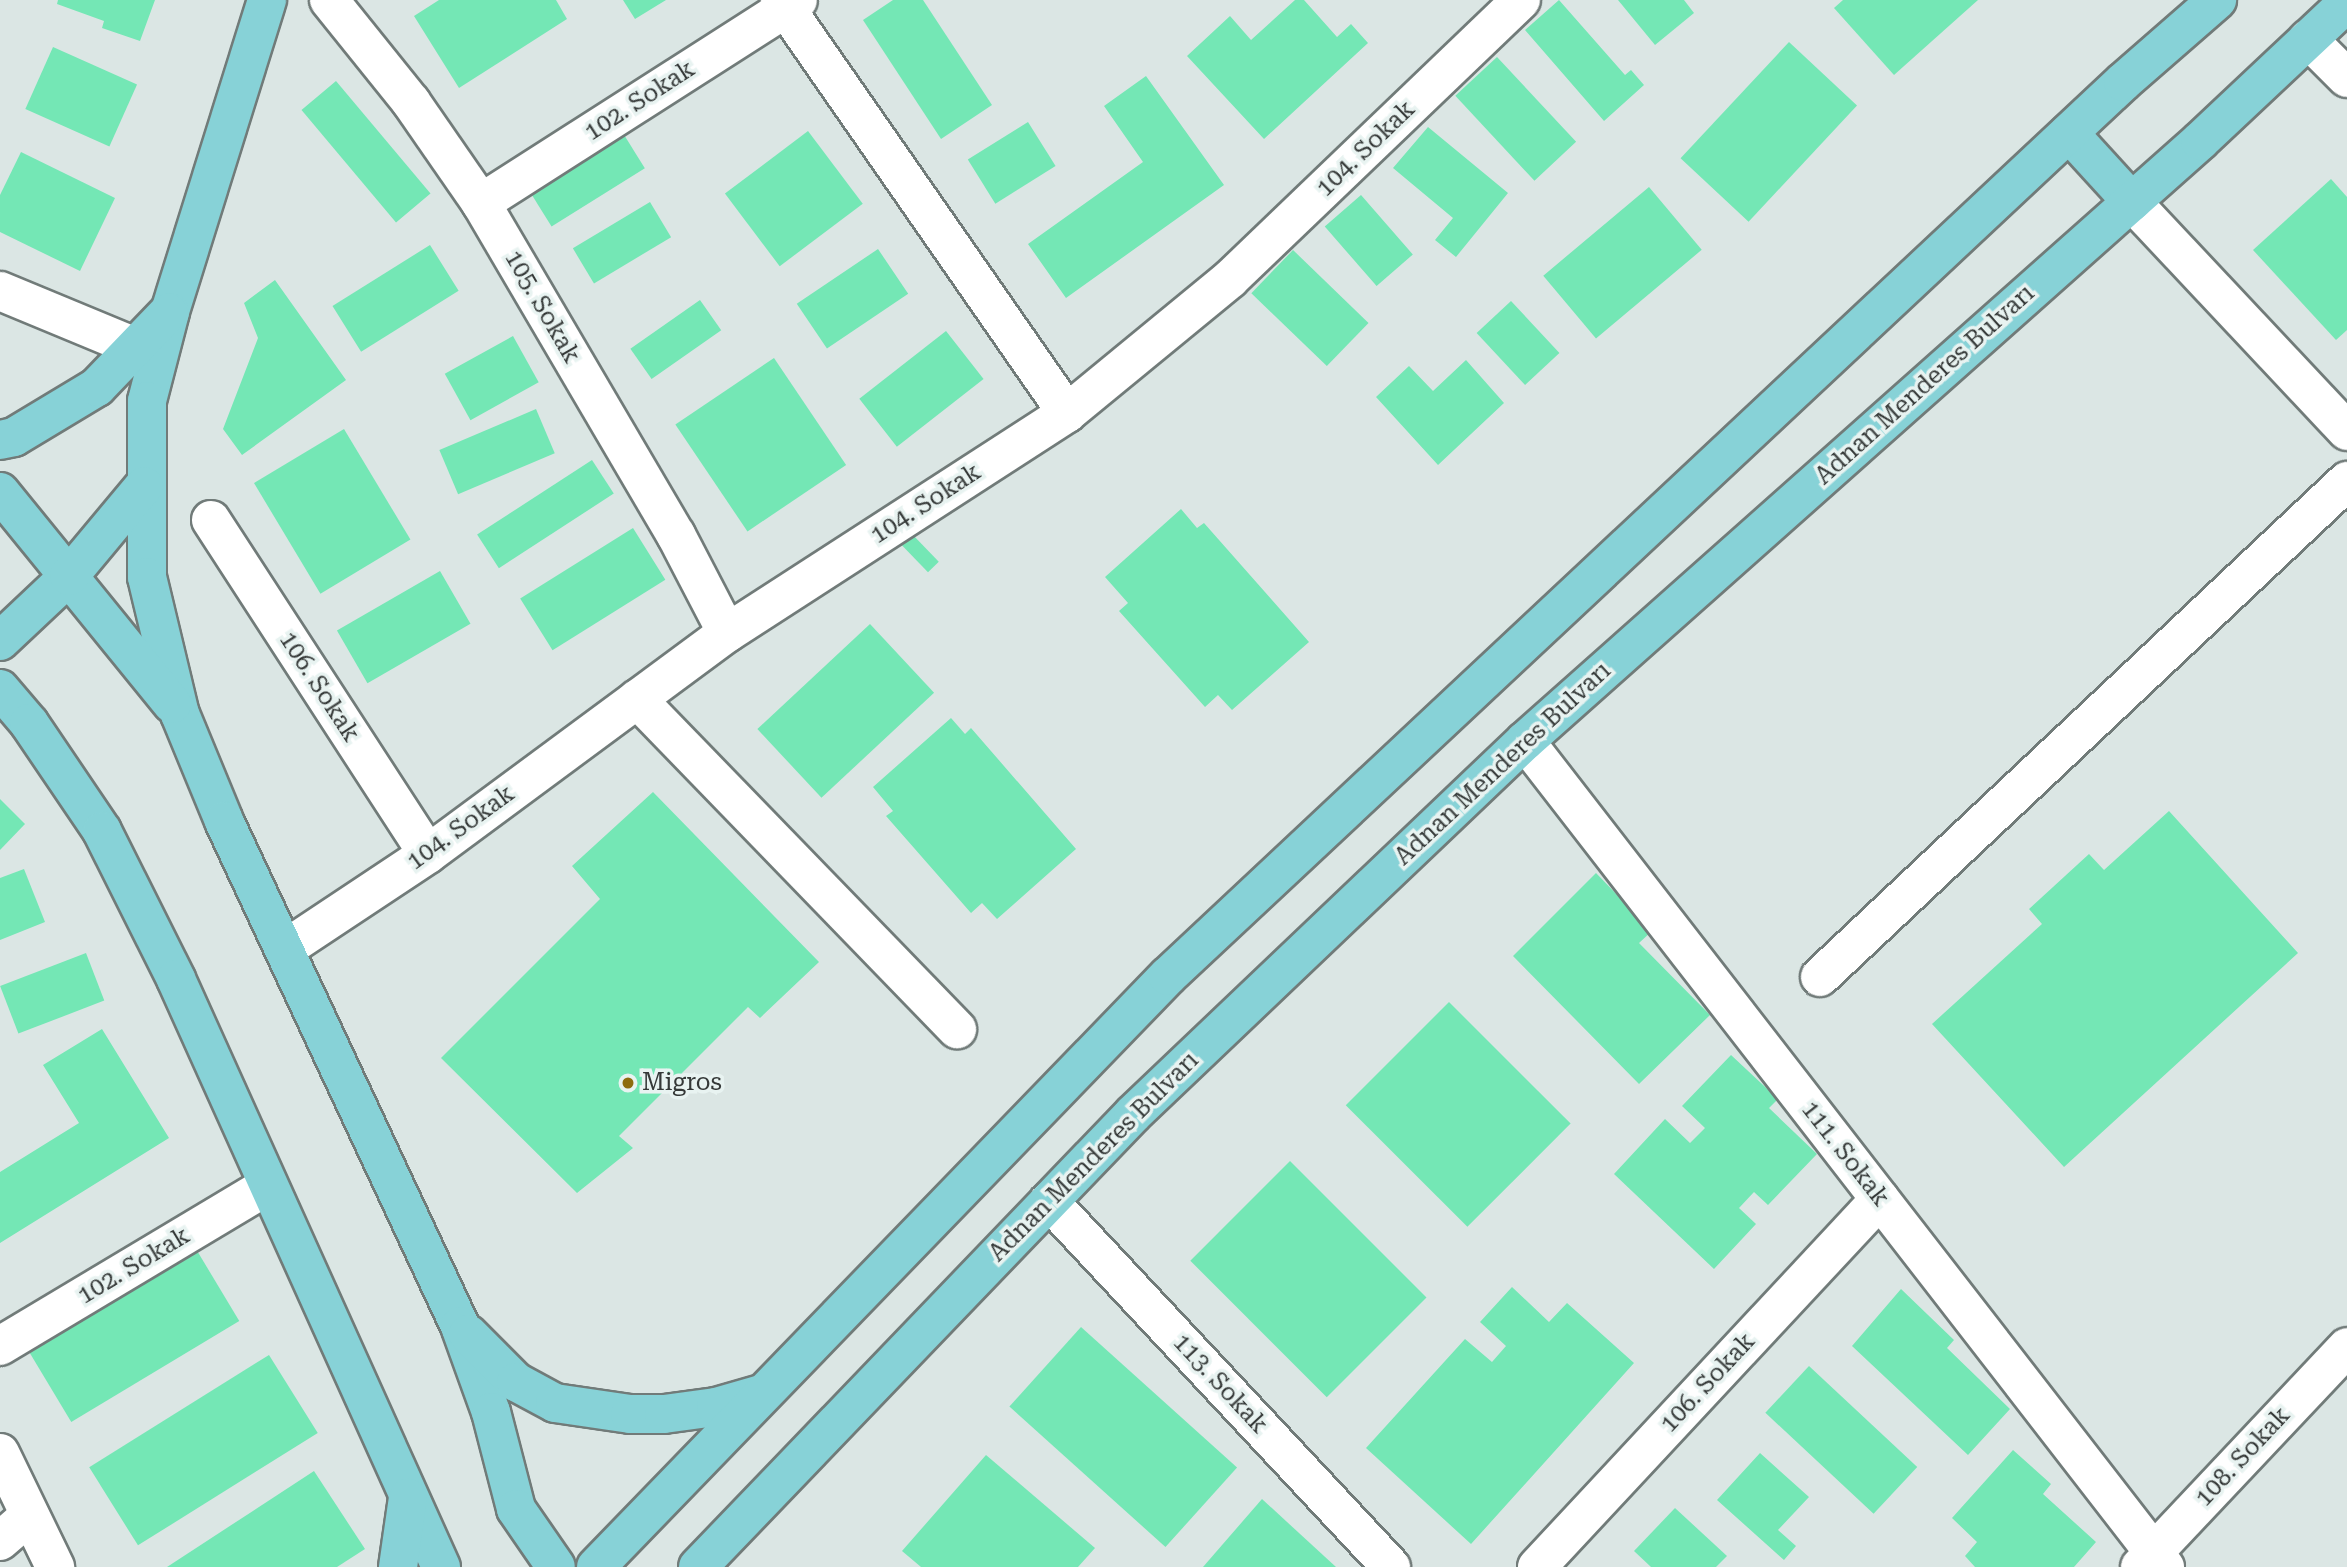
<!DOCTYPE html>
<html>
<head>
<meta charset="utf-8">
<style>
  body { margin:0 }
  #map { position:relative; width:2347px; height:1567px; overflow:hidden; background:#dbe6e4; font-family:"Roboto Serif",serif }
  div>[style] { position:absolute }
  .building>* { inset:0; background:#74e7b5; transform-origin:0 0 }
  .roads { filter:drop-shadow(2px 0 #717b79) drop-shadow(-2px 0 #717b79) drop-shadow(0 2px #717b79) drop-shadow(0 -2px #717b79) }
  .minor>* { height:38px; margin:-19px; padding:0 19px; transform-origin:19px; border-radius:19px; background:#fff }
  .major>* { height:38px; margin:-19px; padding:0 19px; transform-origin:19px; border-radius:19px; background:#87d2d7 }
  .dots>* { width:19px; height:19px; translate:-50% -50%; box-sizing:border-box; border:4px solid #e8f3f1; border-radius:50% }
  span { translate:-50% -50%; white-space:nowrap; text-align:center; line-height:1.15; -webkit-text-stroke:7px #e8f3f1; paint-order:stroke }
  .street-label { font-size:24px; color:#353938 }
  .poi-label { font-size:24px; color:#353938 }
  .left { translate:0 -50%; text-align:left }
</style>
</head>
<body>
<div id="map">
  <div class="building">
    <i style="clip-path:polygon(58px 0,155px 0,140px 41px,102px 28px,104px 21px,57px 4px)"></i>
    <i style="clip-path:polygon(439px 0,556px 0,567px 19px,459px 88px,414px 16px)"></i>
    <i style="clip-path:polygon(623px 0,666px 0,635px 19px)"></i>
    <i style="clip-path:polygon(893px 0,923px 0,992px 105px,941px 139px,863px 20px)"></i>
    <i style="clip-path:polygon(1295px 0,1304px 0,1337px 37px,1351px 24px,1368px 43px,1264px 139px,1187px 56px,1230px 16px,1251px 40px)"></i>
    <i style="clip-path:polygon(1559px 0,1625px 75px,1631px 70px,1644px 85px,1604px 121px,1525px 30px)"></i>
    <i style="clip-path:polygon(1618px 0,1684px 0,1694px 13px,1655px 45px)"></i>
    <i style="clip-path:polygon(1843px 0,1978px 0,1894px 75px,1834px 8px)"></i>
    <i style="left:1789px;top:42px;width:93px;height:159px;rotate:43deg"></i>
    <i style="left:53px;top:47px;width:92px;height:68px;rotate:24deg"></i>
    <i style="left:1497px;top:57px;width:116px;height:57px;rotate:47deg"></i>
    <i style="clip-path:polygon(1146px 76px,1224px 185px,1066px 298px,1028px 244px,1143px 162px,1104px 106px)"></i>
    <i style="left:336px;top:81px;width:147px;height:45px;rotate:50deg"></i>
    <i style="left:1028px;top:122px;width:52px;height:71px;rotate:58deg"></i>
    <i style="clip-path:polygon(1428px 127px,1508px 193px,1456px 257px,1435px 240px,1453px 218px,1393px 168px)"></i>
    <i style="left:621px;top:130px;width:45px;height:110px;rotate:58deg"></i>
    <i style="left:808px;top:131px;width:91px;height:104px;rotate:53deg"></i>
    <i style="clip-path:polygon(21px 152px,115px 198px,80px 271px,0 232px,0 195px)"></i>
    <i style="clip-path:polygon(2331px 179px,2347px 197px,2347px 330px,2336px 340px,2253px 250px)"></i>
    <i style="left:1649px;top:187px;width:82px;height:138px;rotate:50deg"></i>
    <i style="left:1361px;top:195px;width:79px;height:48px;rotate:49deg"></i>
    <i style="left:650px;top:202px;width:41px;height:90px;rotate:59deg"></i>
    <i style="left:430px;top:245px;width:54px;height:115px;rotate:58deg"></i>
    <i style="left:878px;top:249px;width:54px;height:98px;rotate:56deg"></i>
    <i style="left:1293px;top:250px;width:105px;height:60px;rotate:44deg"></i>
    <i style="clip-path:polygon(275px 280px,346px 380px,242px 455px,223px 429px,258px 338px,244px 303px)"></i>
    <i style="left:700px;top:300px;width:37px;height:85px;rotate:55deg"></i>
    <i style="left:1511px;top:301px;width:71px;height:47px;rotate:47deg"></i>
    <i style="left:946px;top:331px;width:61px;height:110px;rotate:52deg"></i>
    <i style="left:513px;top:336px;width:53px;height:78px;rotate:61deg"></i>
    <i style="left:774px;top:358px;width:129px;height:119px;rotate:56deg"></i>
    <i style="clip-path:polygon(1466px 360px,1504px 403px,1438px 465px,1376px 397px,1409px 366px,1433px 391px)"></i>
    <i style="left:536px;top:409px;width:48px;height:105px;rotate:67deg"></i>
    <i style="left:344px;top:429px;width:129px;height:105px;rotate:59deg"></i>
    <i style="left:592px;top:460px;width:40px;height:137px;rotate:57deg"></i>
    <i style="clip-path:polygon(1181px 509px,1197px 528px,1204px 523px,1309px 642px,1232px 710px,1218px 695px,1205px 707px,1119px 611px,1128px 603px,1105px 577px)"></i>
    <i style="left:633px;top:528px;width:61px;height:133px;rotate:58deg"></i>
    <i style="left:911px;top:533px;width:40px;height:15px;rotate:46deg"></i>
    <i style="left:440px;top:571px;width:61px;height:119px;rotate:60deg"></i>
    <i style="left:870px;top:624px;width:94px;height:154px;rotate:47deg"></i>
    <i style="clip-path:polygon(951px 718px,965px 734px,971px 728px,1076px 849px,997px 919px,982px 903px,971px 913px,886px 816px,893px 811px,873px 787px)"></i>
    <i style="clip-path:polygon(653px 792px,819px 962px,760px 1018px,748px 1007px,619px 1136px,633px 1148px,577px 1193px,441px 1058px,600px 899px,572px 866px)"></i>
    <i style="clip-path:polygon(0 799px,25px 824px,0 850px)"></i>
    <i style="clip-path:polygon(2169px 811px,2298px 953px,2064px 1167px,1932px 1024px,2042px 924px,2029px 909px,2089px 854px,2104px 870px)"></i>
    <i style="clip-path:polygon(24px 869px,45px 922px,0 940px,0 878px)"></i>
    <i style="clip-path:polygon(1596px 873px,1652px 931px,1639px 943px,1710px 1015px,1639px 1084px,1513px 956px)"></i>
    <i style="left:86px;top:953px;width:51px;height:92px;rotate:69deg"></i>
    <i style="left:1449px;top:1002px;width:172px;height:146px;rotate:45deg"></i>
    <i style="clip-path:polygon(102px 1029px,169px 1138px,0 1243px,0 1172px,79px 1123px,43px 1065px)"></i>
    <i style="clip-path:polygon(1731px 1055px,1778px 1099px,1769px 1108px,1817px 1154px,1768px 1205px,1754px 1192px,1739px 1208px,1756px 1224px,1714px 1269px,1614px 1174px,1665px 1119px,1690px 1143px,1705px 1128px,1682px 1106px)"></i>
    <i style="left:1290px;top:1161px;width:193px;height:141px;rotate:45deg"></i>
    <i style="left:196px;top:1249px;width:84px;height:196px;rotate:59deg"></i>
    <i style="clip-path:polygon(1512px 1287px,1549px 1322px,1567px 1303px,1634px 1363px,1471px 1544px,1366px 1448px,1465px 1339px,1492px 1362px,1506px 1346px,1480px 1322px)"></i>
    <i style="clip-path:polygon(1901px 1289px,1954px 1340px,1947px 1348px,2010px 1409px,1968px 1455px,1852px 1346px)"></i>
    <i style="left:1081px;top:1327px;width:210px;height:107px;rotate:42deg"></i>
    <i style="left:269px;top:1355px;width:92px;height:212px;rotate:58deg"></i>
    <i style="left:1809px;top:1366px;width:148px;height:64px;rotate:43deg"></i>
    <i style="clip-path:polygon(2013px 1450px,2051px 1484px,2043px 1494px,2096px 1542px,2074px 1567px,1975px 1567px,1965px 1556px,1977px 1542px,1952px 1518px)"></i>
    <i style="clip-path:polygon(1760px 1453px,1809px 1497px,1778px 1530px,1796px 1546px,1784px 1560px,1717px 1500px)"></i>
    <i style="clip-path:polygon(986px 1455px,1095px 1548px,1078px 1567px,921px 1567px,902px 1551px)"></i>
    <i style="clip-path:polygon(314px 1471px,365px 1549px,337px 1567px,167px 1567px)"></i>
    <i style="clip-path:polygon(1262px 1499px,1336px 1567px,1203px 1567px)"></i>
    <i style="clip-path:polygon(1675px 1508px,1727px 1556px,1716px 1567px,1651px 1567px,1634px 1551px)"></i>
  </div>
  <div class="roads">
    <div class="minor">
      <i style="left:329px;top:0;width:131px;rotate:51.2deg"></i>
      <i style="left:411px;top:102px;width:123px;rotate:55.3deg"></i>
      <i style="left:481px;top:203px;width:385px;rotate:59.6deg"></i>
      <i style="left:676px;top:535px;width:110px;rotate:62.5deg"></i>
      <i style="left:780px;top:0;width:503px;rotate:55.2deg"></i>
      <i style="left:2308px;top:39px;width:55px;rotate:45deg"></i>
      <i style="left:2132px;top:202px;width:314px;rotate:46.8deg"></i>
      <i style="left:481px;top:203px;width:376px;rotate:-32.6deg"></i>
      <i style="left:0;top:291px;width:146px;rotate:22.5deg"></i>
      <i style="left:211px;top:520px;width:398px;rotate:57deg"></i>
      <i style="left:637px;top:699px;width:460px;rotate:45.9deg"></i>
      <i style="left:1525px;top:741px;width:1045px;rotate:52.23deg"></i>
      <i style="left:285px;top:949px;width:172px;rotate:-33.6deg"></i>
      <i style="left:428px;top:854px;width:372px;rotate:-36.5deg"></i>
      <i style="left:727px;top:633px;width:405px;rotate:-32.9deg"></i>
      <i style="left:1067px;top:413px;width:211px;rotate:-39.4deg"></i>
      <i style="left:1230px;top:279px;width:403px;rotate:-43.8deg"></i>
      <i style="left:1820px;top:977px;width:724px;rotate:-43.26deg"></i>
      <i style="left:1049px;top:1201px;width:501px;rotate:46.94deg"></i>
      <i style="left:0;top:1346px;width:311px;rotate:-30.9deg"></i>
      <i style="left:0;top:1453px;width:127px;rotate:64.2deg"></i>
      <i style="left:0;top:1541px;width:38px;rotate:-41deg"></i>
      <i style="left:1537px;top:1567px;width:503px;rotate:-47.01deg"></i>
      <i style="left:2140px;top:1567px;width:302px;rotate:-46.7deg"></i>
    </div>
    <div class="major">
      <i style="left:267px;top:0;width:327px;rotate:107.3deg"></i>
      <i style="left:170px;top:312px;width:92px;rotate:104.5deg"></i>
      <i style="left:147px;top:401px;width:176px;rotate:90deg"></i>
      <i style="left:147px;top:577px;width:141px;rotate:76.5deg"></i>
      <i style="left:180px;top:714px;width:116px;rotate:67.6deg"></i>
      <i style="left:224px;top:821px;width:557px;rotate:64.95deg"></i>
      <i style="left:460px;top:1326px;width:91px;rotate:70.2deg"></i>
      <i style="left:491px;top:1412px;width:100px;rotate:75.5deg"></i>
      <i style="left:516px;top:1509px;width:70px;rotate:55.4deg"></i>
      <i style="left:2069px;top:133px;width:93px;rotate:47.6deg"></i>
      <i style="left:0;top:440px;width:14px;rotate:-12deg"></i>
      <i style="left:14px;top:437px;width:97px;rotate:-31.1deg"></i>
      <i style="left:97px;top:387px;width:103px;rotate:-46.2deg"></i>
      <i style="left:0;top:492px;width:273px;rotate:50.9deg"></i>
      <i style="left:0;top:641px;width:95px;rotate:-43.3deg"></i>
      <i style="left:69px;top:576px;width:117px;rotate:-50.2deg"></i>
      <i style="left:0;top:689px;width:45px;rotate:49.5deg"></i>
      <i style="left:29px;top:723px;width:130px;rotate:55.9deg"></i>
      <i style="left:102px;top:831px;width:165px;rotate:63.4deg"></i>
      <i style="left:176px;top:979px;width:645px;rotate:65.74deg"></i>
      <i style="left:468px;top:1334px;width:68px;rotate:45deg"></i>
      <i style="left:516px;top:1382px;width:44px;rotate:28.3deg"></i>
      <i style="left:555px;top:1403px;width:76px;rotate:8.3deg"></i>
      <i style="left:630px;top:1414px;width:34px"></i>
      <i style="left:664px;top:1414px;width:52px;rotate:-7.7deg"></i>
      <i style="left:716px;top:1407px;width:47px;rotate:-16.1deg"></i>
      <i style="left:398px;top:1567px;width:70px;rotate:-81.8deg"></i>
      <i style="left:596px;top:1567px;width:822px;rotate:-45.94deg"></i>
      <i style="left:1168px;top:976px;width:1308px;rotate:-43.11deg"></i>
      <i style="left:2123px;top:82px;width:125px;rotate:-41.1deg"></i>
      <i style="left:698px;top:1567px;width:628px;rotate:-46.16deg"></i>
      <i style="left:1133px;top:1114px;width:541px;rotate:-43.58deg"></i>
      <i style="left:1525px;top:741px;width:903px;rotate:-41.63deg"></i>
      <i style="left:2200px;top:141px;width:202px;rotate:-43.2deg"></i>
    </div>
  </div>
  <div class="dots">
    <i style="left:628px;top:1083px;background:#8e6c0f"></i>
  </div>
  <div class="street-label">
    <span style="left:640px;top:101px;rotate:-33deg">102. Sokak</span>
    <span style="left:1366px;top:149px;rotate:-44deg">104. Sokak</span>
    <span style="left:542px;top:307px;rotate:60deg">105. Sokak</span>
    <span style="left:1925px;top:385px;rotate:-42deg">Adnan Menderes Bulvarı</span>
    <span style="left:926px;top:504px;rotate:-33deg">104. Sokak</span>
    <span style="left:319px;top:687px;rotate:57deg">106. Sokak</span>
    <span style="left:1503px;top:764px;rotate:-43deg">Adnan Menderes Bulvarı</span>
    <span style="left:461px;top:828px;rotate:-36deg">104. Sokak</span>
    <span style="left:1845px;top:1154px;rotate:52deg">111. Sokak</span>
    <span style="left:1094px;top:1157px;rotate:-45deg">Adnan Menderes Bulvarı</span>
    <span style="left:134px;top:1266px;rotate:-31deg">102. Sokak</span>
    <span style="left:1708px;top:1383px;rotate:-47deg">106. Sokak</span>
    <span style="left:1220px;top:1384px;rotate:47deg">113. Sokak</span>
    <span style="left:2243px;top:1457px;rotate:-47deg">108. Sokak</span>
  </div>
  <div class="poi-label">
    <span class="left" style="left:642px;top:1083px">Migros</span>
  </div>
</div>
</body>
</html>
